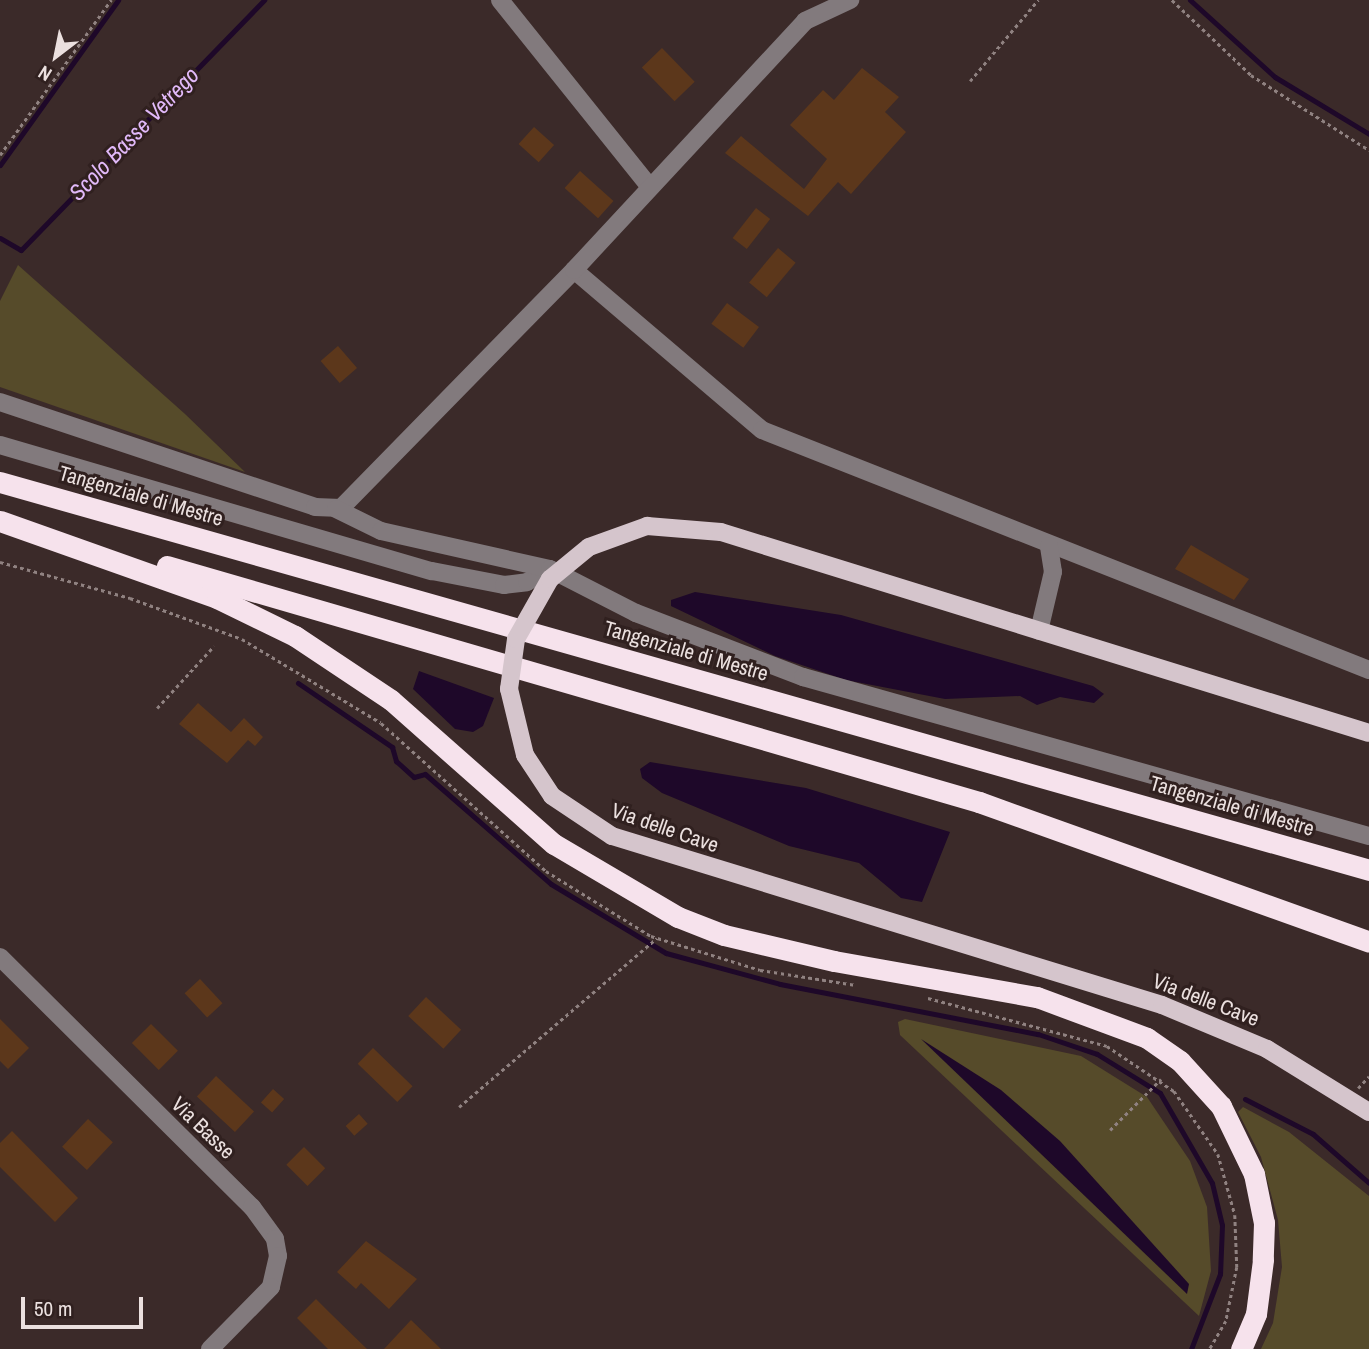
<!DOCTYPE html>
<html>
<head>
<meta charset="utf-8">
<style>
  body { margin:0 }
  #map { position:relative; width:1369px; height:1349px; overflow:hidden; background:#3b2a29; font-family:"Archivo Narrow",sans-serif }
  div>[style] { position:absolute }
  .green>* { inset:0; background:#564b2a }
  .water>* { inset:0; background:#1e0829 }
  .stream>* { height:5px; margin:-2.5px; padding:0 2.5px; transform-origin:2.5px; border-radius:2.5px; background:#1e0829 }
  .building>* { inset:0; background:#5c371b; transform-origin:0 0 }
  .path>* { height:2.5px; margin-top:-1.25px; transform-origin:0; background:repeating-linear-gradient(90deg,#908281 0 3.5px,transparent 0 7px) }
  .minor>* { height:18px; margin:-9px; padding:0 9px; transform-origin:9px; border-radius:9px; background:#827a7d }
  .major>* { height:18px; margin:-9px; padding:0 9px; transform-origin:9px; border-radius:9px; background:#d5c5cc }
  .highway>* { height:21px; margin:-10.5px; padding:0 10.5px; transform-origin:10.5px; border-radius:10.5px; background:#f6e2ec }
  .major-bridge>* { height:18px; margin:-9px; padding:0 9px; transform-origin:9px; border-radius:9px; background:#d5c5cc }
  span { translate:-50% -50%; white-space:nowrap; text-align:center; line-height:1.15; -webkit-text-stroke:6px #30201f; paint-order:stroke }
  .street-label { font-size:21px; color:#ebe0df }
  .water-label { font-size:23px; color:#e1b9f9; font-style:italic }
  .north { position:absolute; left:21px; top:21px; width:70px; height:70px; -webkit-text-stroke:5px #30201f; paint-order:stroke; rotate:212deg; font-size:19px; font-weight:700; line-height:28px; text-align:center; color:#ebe0df }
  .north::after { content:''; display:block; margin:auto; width:24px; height:32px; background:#ebe0df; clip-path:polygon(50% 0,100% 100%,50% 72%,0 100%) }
  .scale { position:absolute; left:21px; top:1297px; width:122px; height:32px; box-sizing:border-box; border:4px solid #ebe0df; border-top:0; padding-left:9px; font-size:21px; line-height:24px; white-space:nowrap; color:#ebe0df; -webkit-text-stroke:5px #30201f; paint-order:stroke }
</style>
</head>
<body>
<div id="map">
  <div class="green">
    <i style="clip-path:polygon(18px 265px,185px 414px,245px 472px,0 387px,0 301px)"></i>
    <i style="clip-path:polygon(905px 1019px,1081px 1056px,1147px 1097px,1190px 1161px,1207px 1207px,1211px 1271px,1199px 1316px,900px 1035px,898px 1022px)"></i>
    <i style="clip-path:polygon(1243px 1107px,1289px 1132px,1369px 1196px,1369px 1349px,1261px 1349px,1273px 1323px,1282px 1267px,1278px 1220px,1261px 1157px,1238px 1112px)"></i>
  </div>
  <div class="water">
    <i style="clip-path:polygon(695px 592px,841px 615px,1093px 686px,1104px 694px,1094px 703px,1060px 697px,1037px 705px,1020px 696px,945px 699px,846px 680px,775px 656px,671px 606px,671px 600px)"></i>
    <i style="clip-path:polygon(419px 671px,494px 698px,483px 726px,473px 732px,455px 729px,413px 689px)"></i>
    <i style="clip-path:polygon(650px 762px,806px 788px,950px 832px,922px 902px,901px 898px,859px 863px,789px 846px,662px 793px,642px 778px,640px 769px)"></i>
    <i style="clip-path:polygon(921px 1039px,1001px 1090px,1060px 1141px,1189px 1284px,1187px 1294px)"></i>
  </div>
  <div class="stream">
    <i style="left:1190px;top:0;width:115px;rotate:42.2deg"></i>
    <i style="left:1275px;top:77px;width:110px;rotate:31.2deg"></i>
    <i style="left:0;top:165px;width:203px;rotate:-54.4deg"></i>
    <i style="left:0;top:238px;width:24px;rotate:30deg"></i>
    <i style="left:21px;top:250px;width:349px;rotate:-45.8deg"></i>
    <i style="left:298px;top:683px;width:114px;rotate:34.2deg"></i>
    <i style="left:392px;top:747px;width:15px;rotate:74deg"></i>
    <i style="left:396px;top:761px;width:24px;rotate:42deg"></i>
    <i style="left:414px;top:777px;width:11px;rotate:-15deg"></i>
    <i style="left:425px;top:774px;width:167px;rotate:41.1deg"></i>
    <i style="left:551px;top:884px;width:134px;rotate:31deg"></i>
    <i style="left:666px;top:953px;width:118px;rotate:15.2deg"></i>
    <i style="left:780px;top:984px;width:263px;rotate:11deg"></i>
    <i style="left:1038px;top:1034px;width:62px;rotate:18.7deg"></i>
    <i style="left:1097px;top:1054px;width:74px;rotate:31.8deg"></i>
    <i style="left:1160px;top:1093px;width:104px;rotate:60deg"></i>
    <i style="left:1212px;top:1183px;width:43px;rotate:76.6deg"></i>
    <i style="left:1222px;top:1225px;width:49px;rotate:92.3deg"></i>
    <i style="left:1220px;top:1274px;width:80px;rotate:111.1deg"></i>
    <i style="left:1245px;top:1099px;width:76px;rotate:27.2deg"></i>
    <i style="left:1313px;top:1134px;width:74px;rotate:41.2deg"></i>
  </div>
  <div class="building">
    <i style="left:662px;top:48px;width:47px;height:28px;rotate:46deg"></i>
    <i style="clip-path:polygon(862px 68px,899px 97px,885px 112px,906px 132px,851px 194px,838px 182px,808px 216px,725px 153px,741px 136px,804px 189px,827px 159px,790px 125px,823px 90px,834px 100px)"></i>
    <i style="left:534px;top:127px;width:27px;height:23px;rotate:42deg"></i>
    <i style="left:580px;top:171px;width:45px;height:23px;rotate:42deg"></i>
    <i style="left:756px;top:208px;width:18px;height:38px;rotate:38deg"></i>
    <i style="left:778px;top:248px;width:23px;height:45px;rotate:40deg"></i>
    <i style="left:727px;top:303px;width:40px;height:26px;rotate:37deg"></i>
    <i style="left:338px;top:346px;width:29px;height:23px;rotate:49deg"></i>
    <i style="clip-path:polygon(1191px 545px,1249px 579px,1234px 600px,1175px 569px)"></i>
    <i style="clip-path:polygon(198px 703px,231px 732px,244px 718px,263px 737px,255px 746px,248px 740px,227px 763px,179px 724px)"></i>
    <i style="left:200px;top:979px;width:33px;height:21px;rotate:47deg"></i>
    <i style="left:426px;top:997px;width:48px;height:26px;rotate:43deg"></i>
    <i style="clip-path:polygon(0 1019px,29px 1048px,8px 1069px,0 1061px)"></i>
    <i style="left:151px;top:1024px;width:38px;height:27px;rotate:45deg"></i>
    <i style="left:373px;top:1048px;width:55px;height:22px;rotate:44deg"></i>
    <i style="left:216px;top:1076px;width:52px;height:28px;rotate:43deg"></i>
    <i style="left:273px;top:1089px;width:15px;height:18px;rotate:42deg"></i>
    <i style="left:359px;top:1114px;width:13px;height:18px;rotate:48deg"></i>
    <i style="left:88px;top:1119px;width:34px;height:38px;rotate:43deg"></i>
    <i style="clip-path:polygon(12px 1131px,78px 1198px,55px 1222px,0 1167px,0 1143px)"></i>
    <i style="left:304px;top:1147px;width:30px;height:25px;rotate:45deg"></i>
    <i style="clip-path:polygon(366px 1241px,417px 1279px,389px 1309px,361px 1283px,356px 1289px,337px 1272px)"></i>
    <i style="clip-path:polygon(316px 1299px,330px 1313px,367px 1349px,328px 1349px,297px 1318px)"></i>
    <i style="clip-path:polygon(411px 1320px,441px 1349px,384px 1349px)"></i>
  </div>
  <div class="path">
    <i style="left:1172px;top:0;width:109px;rotate:43.5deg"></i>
    <i style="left:1251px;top:75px;width:140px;rotate:32.4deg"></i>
    <i style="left:970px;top:81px;width:106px;rotate:-50deg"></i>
    <i style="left:0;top:155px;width:191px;rotate:-54.4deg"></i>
    <i style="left:0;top:562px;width:135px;rotate:15.5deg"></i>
    <i style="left:130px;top:598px;width:119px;rotate:20.1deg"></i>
    <i style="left:242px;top:639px;width:162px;rotate:31.1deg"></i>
    <i style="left:381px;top:723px;width:222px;rotate:41.9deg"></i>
    <i style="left:546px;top:871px;width:123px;rotate:31.8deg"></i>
    <i style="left:651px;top:936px;width:114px;rotate:17.3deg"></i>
    <i style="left:760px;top:970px;width:97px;rotate:8.9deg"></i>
    <i style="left:157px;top:708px;width:84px;rotate:-47.4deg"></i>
    <i style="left:928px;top:998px;width:185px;rotate:15deg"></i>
    <i style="left:1107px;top:1046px;width:81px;rotate:33.9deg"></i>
    <i style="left:1174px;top:1091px;width:77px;rotate:55.1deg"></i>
    <i style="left:1218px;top:1154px;width:63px;rotate:74.4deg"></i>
    <i style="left:1235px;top:1215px;width:52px;rotate:87.8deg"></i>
    <i style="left:1237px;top:1267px;width:55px;rotate:101.5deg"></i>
    <i style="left:1226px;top:1321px;width:32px;rotate:120deg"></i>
    <i style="left:1358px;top:1088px;width:16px;rotate:-47deg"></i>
    <i style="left:459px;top:1107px;width:260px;rotate:-40.5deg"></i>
    <i style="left:1110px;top:1130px;width:72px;rotate:-45deg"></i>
  </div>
  <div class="minor">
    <i style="left:500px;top:0;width:237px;rotate:51.3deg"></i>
    <i style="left:574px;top:270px;width:247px;rotate:40.4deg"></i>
    <i style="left:762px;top:430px;width:653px;rotate:21.57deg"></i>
    <i style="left:0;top:402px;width:332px;rotate:18.4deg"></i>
    <i style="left:315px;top:507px;width:26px;rotate:2deg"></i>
    <i style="left:341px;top:508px;width:333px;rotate:-45.6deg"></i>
    <i style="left:574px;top:270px;width:340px;rotate:-47.1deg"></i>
    <i style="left:805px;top:21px;width:50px;rotate:-25deg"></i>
    <i style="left:0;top:445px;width:450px;rotate:16.3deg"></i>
    <i style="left:432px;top:571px;width:73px;rotate:11deg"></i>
    <i style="left:504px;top:585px;width:23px;rotate:-7deg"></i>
    <i style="left:527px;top:582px;width:26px;rotate:-29deg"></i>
    <i style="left:336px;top:509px;width:50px;rotate:26.1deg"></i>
    <i style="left:381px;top:531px;width:173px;rotate:12.7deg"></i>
    <i style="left:550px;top:569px;width:97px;rotate:27.1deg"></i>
    <i style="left:636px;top:613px;width:179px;rotate:21deg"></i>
    <i style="left:803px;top:677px;width:588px;rotate:15.69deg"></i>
    <i style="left:1039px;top:631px;width:61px;rotate:-76.7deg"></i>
    <i style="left:1053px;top:572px;width:26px;rotate:-99deg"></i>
    <i style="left:0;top:957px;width:355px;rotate:44.8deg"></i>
    <i style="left:252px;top:1207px;width:39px;rotate:54deg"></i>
    <i style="left:275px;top:1239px;width:17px;rotate:80deg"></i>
    <i style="left:278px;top:1256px;width:32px;rotate:103deg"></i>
    <i style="left:271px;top:1287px;width:87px;rotate:134.5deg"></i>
  </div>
  <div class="major">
    <i style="left:589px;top:547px;width:62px;rotate:-19.9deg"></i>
    <i style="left:647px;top:526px;width:74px;rotate:4.6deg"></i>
    <i style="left:721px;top:532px;width:678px;rotate:17.23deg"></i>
    <i style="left:525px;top:755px;width:49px;rotate:56.6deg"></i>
    <i style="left:552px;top:796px;width:72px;rotate:33.7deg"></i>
    <i style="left:612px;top:836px;width:575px;rotate:17.08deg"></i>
    <i style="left:1162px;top:1005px;width:114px;rotate:22.7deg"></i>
    <i style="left:1267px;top:1049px;width:120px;rotate:31.7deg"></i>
  </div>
  <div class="highway">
    <i style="left:0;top:482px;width:1423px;rotate:15.82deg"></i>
    <i style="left:0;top:521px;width:230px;rotate:19.5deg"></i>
    <i style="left:217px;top:598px;width:87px;rotate:26deg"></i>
    <i style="left:295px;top:636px;width:115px;rotate:33.7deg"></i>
    <i style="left:391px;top:700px;width:217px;rotate:41.5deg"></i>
    <i style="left:554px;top:844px;width:144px;rotate:30.5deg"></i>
    <i style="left:678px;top:917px;width:49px;rotate:21.4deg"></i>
    <i style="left:724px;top:935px;width:113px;rotate:13.3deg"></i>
    <i style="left:834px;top:961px;width:206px;rotate:10.1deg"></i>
    <i style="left:1037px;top:997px;width:117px;rotate:20.4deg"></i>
    <i style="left:1147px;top:1038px;width:40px;rotate:34.9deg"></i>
    <i style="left:1180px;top:1061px;width:61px;rotate:47.7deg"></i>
    <i style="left:1221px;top:1106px;width:76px;rotate:64.1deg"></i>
    <i style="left:1254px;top:1174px;width:50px;rotate:78.5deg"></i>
    <i style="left:1264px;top:1223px;width:37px;rotate:92deg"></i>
    <i style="left:1263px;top:1260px;width:54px;rotate:97.4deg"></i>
    <i style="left:1256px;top:1314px;width:38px;rotate:113deg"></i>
    <i style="left:167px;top:566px;width:846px;rotate:16.21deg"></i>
    <i style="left:979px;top:802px;width:414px;rotate:19.7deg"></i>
  </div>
  <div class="major-bridge">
    <i style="left:525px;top:755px;width:68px;rotate:-103.6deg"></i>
    <i style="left:509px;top:689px;width:50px;rotate:-82deg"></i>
    <i style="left:516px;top:639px;width:69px;rotate:-60.5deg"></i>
    <i style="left:550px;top:579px;width:50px;rotate:-39.4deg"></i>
  </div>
  <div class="street-label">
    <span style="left:141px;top:496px;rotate:16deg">Tangenziale di Mestre</span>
    <span style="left:686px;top:651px;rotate:16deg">Tangenziale di Mestre</span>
    <span style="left:1232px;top:806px;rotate:16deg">Tangenziale di Mestre</span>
    <span style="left:665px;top:828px;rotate:19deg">Via delle Cave</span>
    <span style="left:1206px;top:1000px;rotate:21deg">Via delle Cave</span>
    <span style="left:203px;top:1128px;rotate:44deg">Via Basse</span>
  </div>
  <div class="water-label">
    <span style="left:134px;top:134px;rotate:-46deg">Scolo Basse Vetrego</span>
  </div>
  <div class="north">N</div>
  <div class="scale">50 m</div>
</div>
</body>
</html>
